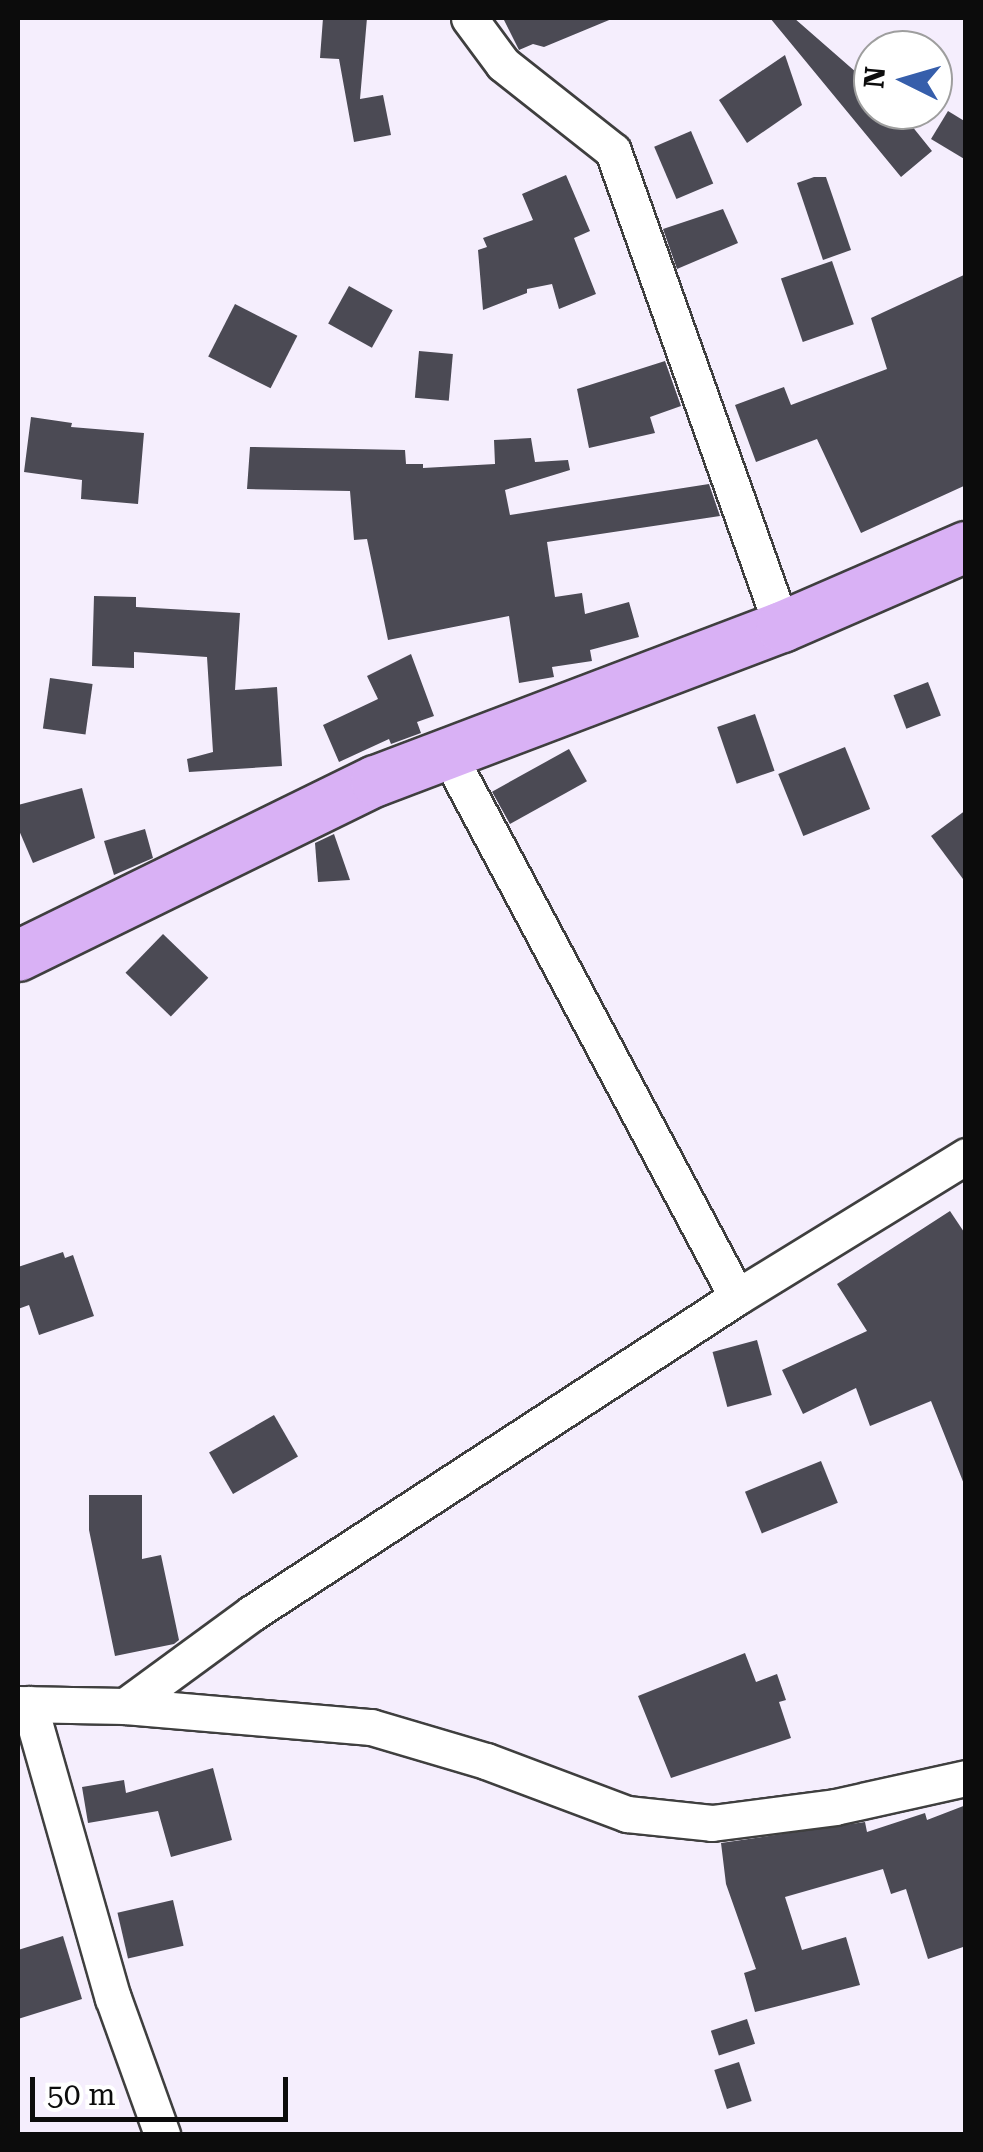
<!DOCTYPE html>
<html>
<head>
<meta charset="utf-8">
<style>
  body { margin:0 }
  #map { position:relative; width:983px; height:2152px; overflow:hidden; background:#f5eefd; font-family:"Roboto Serif",serif }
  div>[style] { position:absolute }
  .building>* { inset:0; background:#4b4a54; transform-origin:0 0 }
  .roads { filter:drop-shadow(2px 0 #3f3f3f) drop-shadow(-2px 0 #3f3f3f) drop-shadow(0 2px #3f3f3f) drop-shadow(0 -2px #3f3f3f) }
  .street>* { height:35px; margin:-17.5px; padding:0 17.5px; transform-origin:17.5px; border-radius:17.5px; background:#fff }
  .secondary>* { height:50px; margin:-25px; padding:0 25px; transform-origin:25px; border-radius:25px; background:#d9b1f5 }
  span { translate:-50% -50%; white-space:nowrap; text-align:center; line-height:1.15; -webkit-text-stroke:10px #fff; paint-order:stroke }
  .frame { position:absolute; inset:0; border:20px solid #0c0c0c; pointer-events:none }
  .north { position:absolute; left:853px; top:30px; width:100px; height:100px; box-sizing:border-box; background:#fff; border:2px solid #9e9e9e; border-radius:50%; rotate:275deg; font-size:28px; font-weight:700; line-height:40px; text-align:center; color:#0c0c0c }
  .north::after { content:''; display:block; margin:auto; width:35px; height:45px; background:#365eab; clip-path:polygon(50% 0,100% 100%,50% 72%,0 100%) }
  .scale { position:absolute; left:30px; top:2077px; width:258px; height:45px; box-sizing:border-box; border:5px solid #0c0c0c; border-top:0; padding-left:12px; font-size:30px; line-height:35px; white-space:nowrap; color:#0c0c0c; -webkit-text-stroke:8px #fff; paint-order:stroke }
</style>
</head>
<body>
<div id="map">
  <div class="building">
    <i style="clip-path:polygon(323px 18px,367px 18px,360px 99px,383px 95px,391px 135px,354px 142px,339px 59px,320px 58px)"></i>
    <i style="clip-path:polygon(503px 18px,614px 18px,544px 47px,533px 44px,519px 50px)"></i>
    <i style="clip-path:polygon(770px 18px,794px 18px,873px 87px,873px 110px,899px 110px,932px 151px,901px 177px)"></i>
    <i style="clip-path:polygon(785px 55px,802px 105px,747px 143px,719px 100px)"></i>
    <i style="clip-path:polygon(948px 111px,966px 122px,966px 160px,931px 139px)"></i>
    <i style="left:691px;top:131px;width:57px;height:40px;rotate:67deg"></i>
    <i style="clip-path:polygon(566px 175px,590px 231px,574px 238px,596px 294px,559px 309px,552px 284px,527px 289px,527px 293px,483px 310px,478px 250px,487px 247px,483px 238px,533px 220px,522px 194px)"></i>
    <i style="clip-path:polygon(814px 177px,826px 177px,851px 250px,823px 260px,797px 183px)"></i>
    <i style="clip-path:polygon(723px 209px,738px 243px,677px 269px,663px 229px)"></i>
    <i style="left:832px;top:261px;width:67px;height:54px;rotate:71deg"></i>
    <i style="clip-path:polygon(966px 274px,966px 485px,861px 533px,817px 439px,756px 462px,735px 405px,784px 387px,791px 405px,887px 369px,871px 318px)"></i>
    <i style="left:349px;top:286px;width:50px;height:43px;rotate:29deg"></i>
    <i style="left:235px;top:304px;width:70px;height:59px;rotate:27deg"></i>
    <i style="left:419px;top:351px;width:34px;height:47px;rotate:5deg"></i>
    <i style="clip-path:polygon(665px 361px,681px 406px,650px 417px,655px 433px,589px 448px,577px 389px)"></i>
    <i style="clip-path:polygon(31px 417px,72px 423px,71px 427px,144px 433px,138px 504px,81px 499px,82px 480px,24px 472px)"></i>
    <i style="clip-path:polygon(531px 438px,535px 462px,568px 460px,570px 470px,505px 490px,510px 515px,709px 484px,720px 516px,547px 542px,555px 597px,582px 593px,585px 614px,629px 602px,639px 637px,590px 650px,592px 661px,552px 667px,554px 677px,519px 683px,509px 616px,388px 640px,367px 539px,354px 540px,350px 491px,247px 489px,250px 447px,405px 450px,406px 464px,423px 464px,423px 468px,495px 464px,494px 440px)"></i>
    <i style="clip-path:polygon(94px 596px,136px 597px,136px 607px,240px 613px,235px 690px,277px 687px,282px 766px,189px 772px,187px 759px,213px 752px,207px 657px,134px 652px,134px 668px,92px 666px)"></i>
    <i style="clip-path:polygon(411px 654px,434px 716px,417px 722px,421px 733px,391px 744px,389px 739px,339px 762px,323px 725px,378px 699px,367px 676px)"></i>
    <i style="left:50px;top:678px;width:43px;height:51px;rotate:8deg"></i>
    <i style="left:928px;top:682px;width:36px;height:37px;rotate:69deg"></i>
    <i style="left:755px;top:714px;width:60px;height:40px;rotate:71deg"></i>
    <i style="left:845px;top:747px;width:67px;height:72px;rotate:68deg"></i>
    <i style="left:569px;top:749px;width:37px;height:88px;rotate:61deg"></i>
    <i style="clip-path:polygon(82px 788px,95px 838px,33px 863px,18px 828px,18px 805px)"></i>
    <i style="clip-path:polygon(966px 810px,966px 883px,931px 836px)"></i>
    <i style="clip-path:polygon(145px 829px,153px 858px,114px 875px,104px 841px)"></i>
    <i style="clip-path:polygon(334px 834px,350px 880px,318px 882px,315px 843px)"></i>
    <i style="left:163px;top:934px;width:63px;height:54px;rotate:44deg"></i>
    <i style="clip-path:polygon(950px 1211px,966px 1235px,964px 1484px,931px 1401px,870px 1426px,856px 1388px,803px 1414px,782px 1370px,867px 1331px,837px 1284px)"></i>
    <i style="clip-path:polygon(63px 1252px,65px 1258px,73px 1255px,94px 1316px,39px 1335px,29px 1305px,18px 1309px,18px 1267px)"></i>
    <i style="left:757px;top:1340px;width:57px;height:46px;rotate:75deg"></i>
    <i style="left:274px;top:1415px;width:48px;height:75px;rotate:60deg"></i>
    <i style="left:821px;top:1461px;width:45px;height:82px;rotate:68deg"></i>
    <i style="clip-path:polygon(89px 1495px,142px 1495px,142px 1559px,161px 1555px,179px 1640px,174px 1644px,115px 1656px,89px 1530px)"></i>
    <i style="clip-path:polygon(745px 1653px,756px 1682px,777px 1674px,786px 1700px,779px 1702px,791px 1738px,671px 1778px,638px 1696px)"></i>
    <i style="clip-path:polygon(213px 1768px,232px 1840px,171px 1857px,158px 1811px,88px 1823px,82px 1787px,124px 1780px,126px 1793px)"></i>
    <i style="clip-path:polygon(966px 1805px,966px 1946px,928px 1959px,906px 1889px,891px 1894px,883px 1869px,785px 1897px,802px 1950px,846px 1937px,860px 1985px,755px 2012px,744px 1973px,756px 1969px,726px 1884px,721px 1843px,865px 1822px,867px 1832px,925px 1813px,927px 1820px)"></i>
    <i style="left:173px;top:1900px;width:47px;height:57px;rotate:77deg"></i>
    <i style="clip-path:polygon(63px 1936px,82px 1999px,18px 2019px,18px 1950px)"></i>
    <i style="left:747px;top:2019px;width:26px;height:38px;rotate:72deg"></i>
    <i style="left:739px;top:2062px;width:41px;height:26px;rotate:72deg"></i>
  </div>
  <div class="roads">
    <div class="street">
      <i style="left:469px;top:18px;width:57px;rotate:53.5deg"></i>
      <i style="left:503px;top:64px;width:140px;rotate:38.3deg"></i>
      <i style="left:613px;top:151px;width:505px;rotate:70.45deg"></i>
      <i style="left:448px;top:754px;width:615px;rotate:61.98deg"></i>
      <i style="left:18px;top:1704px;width:107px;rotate:1.1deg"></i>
      <i style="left:125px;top:1706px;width:247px;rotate:4.9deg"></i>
      <i style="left:371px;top:1727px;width:120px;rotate:16.5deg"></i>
      <i style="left:486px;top:1761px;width:151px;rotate:20.6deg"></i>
      <i style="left:627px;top:1814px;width:85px;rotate:6deg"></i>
      <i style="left:712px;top:1823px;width:124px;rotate:-7.4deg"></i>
      <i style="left:835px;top:1807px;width:134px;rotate:-12.5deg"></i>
      <i style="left:29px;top:1704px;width:306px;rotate:74.1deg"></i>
      <i style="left:113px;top:1998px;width:145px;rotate:70.2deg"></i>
      <i style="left:125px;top:1706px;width:157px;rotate:-36.2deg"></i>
      <i style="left:252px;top:1613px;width:579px;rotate:-33.09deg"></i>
      <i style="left:737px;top:1297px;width:269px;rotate:-31.6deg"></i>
    </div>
    <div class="secondary">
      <i style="left:18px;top:956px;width:398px;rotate:-26.1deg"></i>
      <i style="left:376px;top:781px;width:434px;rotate:-20.8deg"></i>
      <i style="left:782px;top:627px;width:201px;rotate:-23.5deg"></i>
    </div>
  </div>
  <div class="frame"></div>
  <div class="north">N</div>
  <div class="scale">50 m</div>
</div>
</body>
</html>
